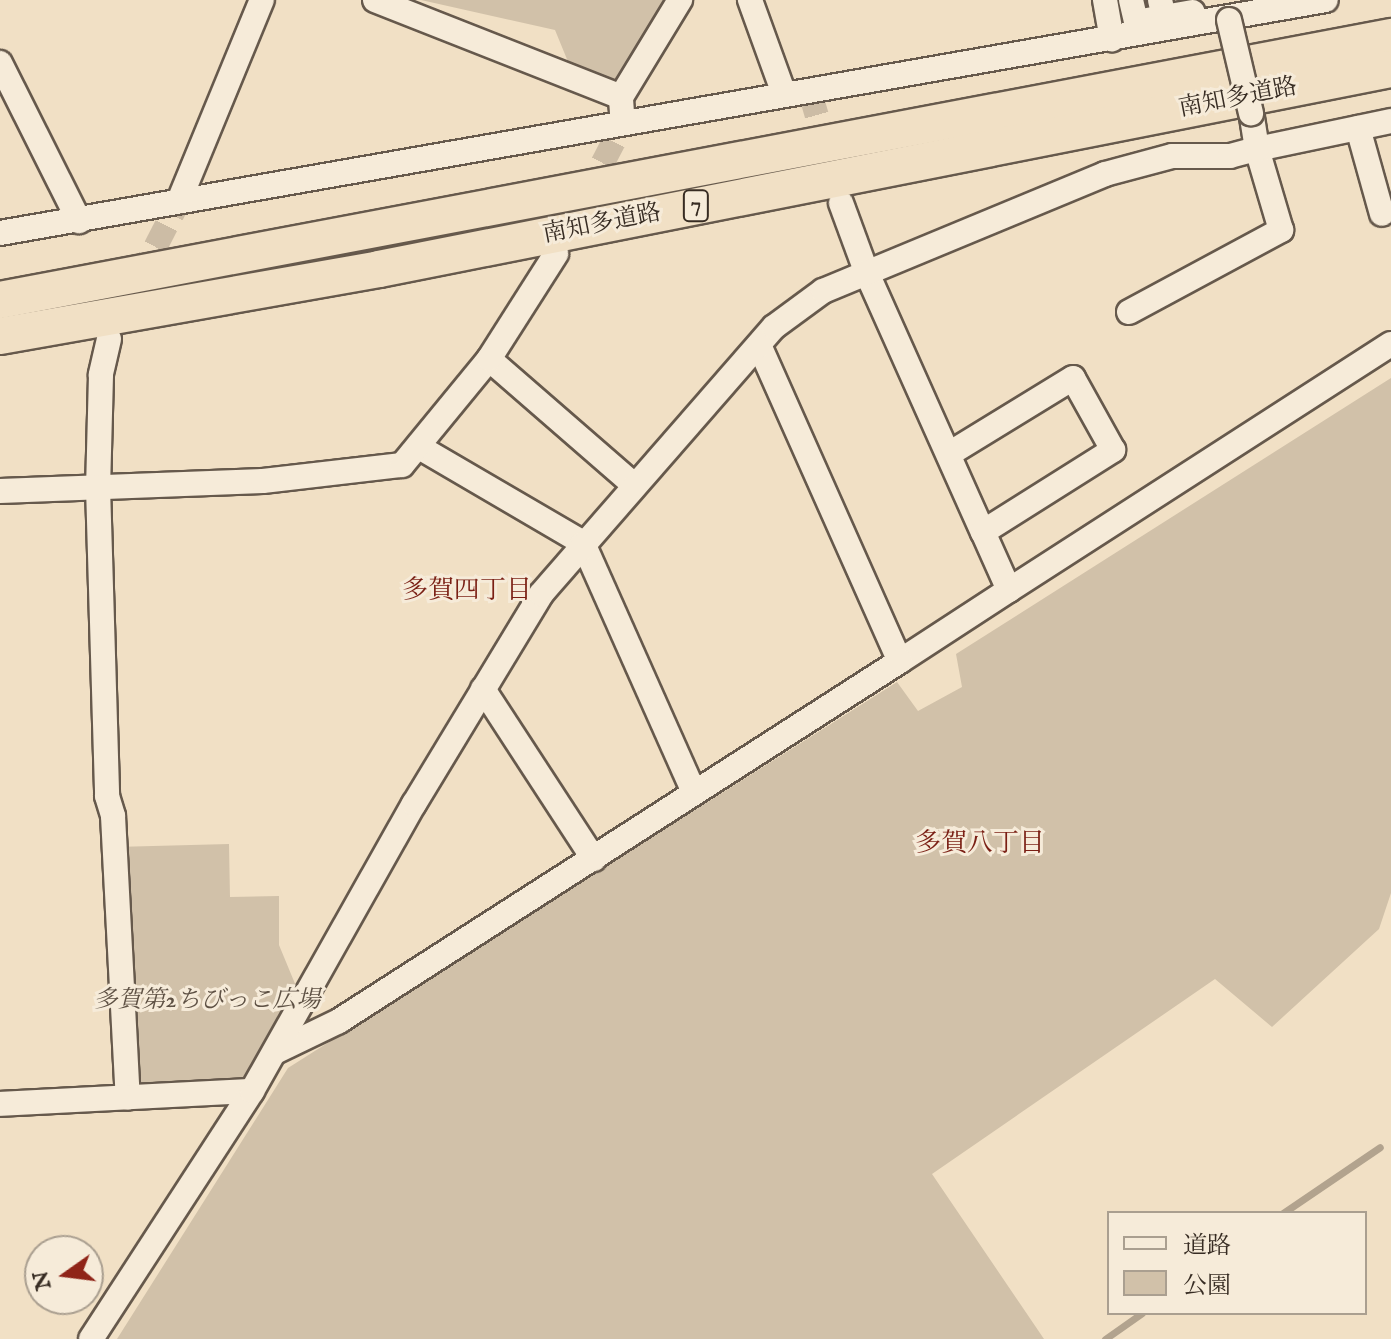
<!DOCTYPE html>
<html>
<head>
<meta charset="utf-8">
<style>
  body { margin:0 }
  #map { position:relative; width:1391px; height:1339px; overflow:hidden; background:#f1e0c5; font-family:"IM FELL English","Noto Serif JP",serif }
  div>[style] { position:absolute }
  .green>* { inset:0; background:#d1c1a9 }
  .stream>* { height:7px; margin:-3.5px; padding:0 3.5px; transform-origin:3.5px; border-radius:3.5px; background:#b2a38e }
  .minor-tunnel>* { height:24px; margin-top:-12px; transform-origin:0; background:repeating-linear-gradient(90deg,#ccbca5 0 24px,transparent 0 36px) }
  .roads { filter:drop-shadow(2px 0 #66594c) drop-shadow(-2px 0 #66594c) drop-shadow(0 2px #66594c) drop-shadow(0 -2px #66594c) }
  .minor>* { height:24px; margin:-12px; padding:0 12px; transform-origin:12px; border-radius:12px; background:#f6ebd9 }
  .highway>* { height:36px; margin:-18px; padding:0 18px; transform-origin:18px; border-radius:18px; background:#f1e0c5 }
  .bridges { filter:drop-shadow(2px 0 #66594c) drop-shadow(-2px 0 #66594c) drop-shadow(0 2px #66594c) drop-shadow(0 -2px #66594c) }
  .minor-bridge>* { height:24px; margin:-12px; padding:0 12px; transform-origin:12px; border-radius:12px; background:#f6ebd9 }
  span { translate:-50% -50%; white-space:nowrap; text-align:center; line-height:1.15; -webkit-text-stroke:6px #f6ebd9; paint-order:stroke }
  .shield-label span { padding:2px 6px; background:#f6ebd9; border:2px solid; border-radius:6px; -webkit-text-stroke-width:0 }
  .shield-label { font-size:22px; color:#372c23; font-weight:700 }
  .street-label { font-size:24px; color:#372c23 }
  .park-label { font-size:24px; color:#5e5144; font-style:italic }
  .neighbourhood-label { font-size:26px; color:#7a1f14 }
  .legend { position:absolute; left:1107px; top:1211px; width:260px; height:104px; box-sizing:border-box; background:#f6ebd9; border:2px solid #aa9f90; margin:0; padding:10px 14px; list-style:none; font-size:24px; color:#372c23 }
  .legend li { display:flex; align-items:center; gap:16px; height:40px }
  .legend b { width:40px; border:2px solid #aa9f90 }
  .north { position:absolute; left:24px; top:1235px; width:80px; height:80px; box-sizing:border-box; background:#f6ebd9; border:2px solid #aa9f90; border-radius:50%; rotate:256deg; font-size:22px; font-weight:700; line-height:32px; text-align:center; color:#372c23 }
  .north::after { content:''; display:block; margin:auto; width:28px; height:36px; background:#8f2418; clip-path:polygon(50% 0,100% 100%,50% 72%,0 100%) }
</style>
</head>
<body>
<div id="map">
  <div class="green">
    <i style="clip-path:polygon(421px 0,663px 0,617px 82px,571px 69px,555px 30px)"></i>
    <i style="clip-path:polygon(1391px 378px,1391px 893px,1379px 929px,1272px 1027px,1215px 979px,932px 1174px,1044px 1339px,117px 1339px,288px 1068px,897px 682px,918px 711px,962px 687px,956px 654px)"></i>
    <i style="clip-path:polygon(229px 844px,230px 897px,279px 896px,279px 945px,303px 1003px,252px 1091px,128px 1098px,115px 847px)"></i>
  </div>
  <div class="stream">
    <i style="left:1283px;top:1213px;width:117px;rotate:-34.2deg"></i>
    <i style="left:1105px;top:1339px;width:45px;rotate:-35.1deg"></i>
  </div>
  <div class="minor-tunnel">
    <i style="left:810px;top:92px;width:69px;rotate:73.9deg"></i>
    <i style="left:586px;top:195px;width:80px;rotate:-62.5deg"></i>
    <i style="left:139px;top:279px;width:88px;rotate:-62.9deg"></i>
  </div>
  <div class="roads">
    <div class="minor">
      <i style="left:375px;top:0;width:264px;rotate:21.5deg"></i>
      <i style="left:750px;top:0;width:100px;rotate:70.1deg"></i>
      <i style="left:1105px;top:0;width:40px;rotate:80deg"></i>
      <i style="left:1131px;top:0;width:23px;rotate:77deg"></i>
      <i style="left:1136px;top:22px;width:28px;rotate:-10deg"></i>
      <i style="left:1160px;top:0;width:17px;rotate:77deg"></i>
      <i style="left:1164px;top:17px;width:29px;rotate:-10deg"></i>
      <i style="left:0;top:63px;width:177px;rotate:63.4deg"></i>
      <i style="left:622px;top:113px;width:16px;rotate:-94deg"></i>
      <i style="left:621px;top:97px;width:114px;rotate:-58.7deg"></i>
      <i style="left:1358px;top:128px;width:89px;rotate:74.4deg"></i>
      <i style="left:179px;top:201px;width:217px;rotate:-67.6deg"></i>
      <i style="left:841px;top:203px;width:72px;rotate:69.8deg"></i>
      <i style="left:866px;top:271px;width:286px;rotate:65.9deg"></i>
      <i style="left:0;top:233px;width:1346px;rotate:-9.97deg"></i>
      <i style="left:1129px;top:312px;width:173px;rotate:-28.3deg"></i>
      <i style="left:1281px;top:230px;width:84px;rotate:-106.5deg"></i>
      <i style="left:1257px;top:149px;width:137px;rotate:-11.8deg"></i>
      <i style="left:109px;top:339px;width:37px;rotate:103deg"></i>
      <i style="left:101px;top:375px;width:112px;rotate:91.5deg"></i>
      <i style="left:98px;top:487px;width:309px;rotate:88.3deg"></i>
      <i style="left:107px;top:796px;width:21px;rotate:73deg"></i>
      <i style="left:113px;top:816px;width:282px;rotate:87deg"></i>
      <i style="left:759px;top:345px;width:346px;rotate:66deg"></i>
      <i style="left:900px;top:661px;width:130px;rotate:-33.1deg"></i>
      <i style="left:1009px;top:590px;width:64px;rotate:-114.1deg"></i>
      <i style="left:983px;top:532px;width:154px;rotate:-32.2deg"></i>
      <i style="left:1113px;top:450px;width:82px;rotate:-119.1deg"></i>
      <i style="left:1073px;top:378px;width:145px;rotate:148.5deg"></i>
      <i style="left:489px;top:359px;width:191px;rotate:41deg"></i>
      <i style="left:419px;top:447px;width:190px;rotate:30.3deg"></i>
      <i style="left:583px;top:543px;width:273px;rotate:66deg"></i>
      <i style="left:0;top:491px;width:263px;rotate:-2.2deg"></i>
      <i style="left:263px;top:481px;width:140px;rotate:-6.6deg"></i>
      <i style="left:402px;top:465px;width:137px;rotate:-50.6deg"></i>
      <i style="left:489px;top:359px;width:125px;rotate:-57.5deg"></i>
      <i style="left:1009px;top:590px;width:454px;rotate:-32.8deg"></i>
      <i style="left:483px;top:689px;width:203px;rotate:56.9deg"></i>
      <i style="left:275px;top:1052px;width:71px;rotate:-25.8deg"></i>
      <i style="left:339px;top:1021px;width:667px;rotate:-32.69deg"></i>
      <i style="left:0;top:1104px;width:252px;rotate:-3deg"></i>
      <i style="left:91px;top:1339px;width:296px;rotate:-57deg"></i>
      <i style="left:252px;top:1091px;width:330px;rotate:-60.6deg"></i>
      <i style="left:414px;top:804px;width:245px;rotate:-58.8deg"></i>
      <i style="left:541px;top:594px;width:354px;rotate:-48.9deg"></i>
      <i style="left:774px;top:327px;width:61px;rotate:-36.3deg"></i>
      <i style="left:823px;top:291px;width:305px;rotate:-22.5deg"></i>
      <i style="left:1105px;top:174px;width:69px;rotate:-15deg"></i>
      <i style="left:1172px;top:156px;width:58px"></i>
      <i style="left:1230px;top:156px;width:28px;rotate:-15deg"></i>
      <i style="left:1257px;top:149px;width:36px;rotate:-99deg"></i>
    </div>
    <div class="highway">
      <i style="left:0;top:300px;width:1416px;rotate:-10.71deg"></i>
      <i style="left:0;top:336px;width:385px;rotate:-10deg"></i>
      <i style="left:379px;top:269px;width:1032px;rotate:-11.18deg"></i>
    </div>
  </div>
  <div class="bridges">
    <div class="minor-bridge">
      <i style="left:1229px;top:20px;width:96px;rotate:76.7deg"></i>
    </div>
  </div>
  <div class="shield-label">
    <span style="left:696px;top:206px">7</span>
  </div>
  <div class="street-label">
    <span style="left:1238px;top:98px;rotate:-11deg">南知多道路</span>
    <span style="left:602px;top:224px;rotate:-11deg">南知多道路</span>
  </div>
  <div class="park-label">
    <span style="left:207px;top:1001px">多賀第2ちびっこ広場</span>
  </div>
  <div class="neighbourhood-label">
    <span style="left:467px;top:591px">多賀四丁目</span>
    <span style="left:980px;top:844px">多賀八丁目</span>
  </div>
  <ul class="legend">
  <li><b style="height:10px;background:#f6ebd9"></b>道路</li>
  <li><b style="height:22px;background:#d1c1a9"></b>公園</li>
  </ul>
  <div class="north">N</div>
</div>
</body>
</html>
